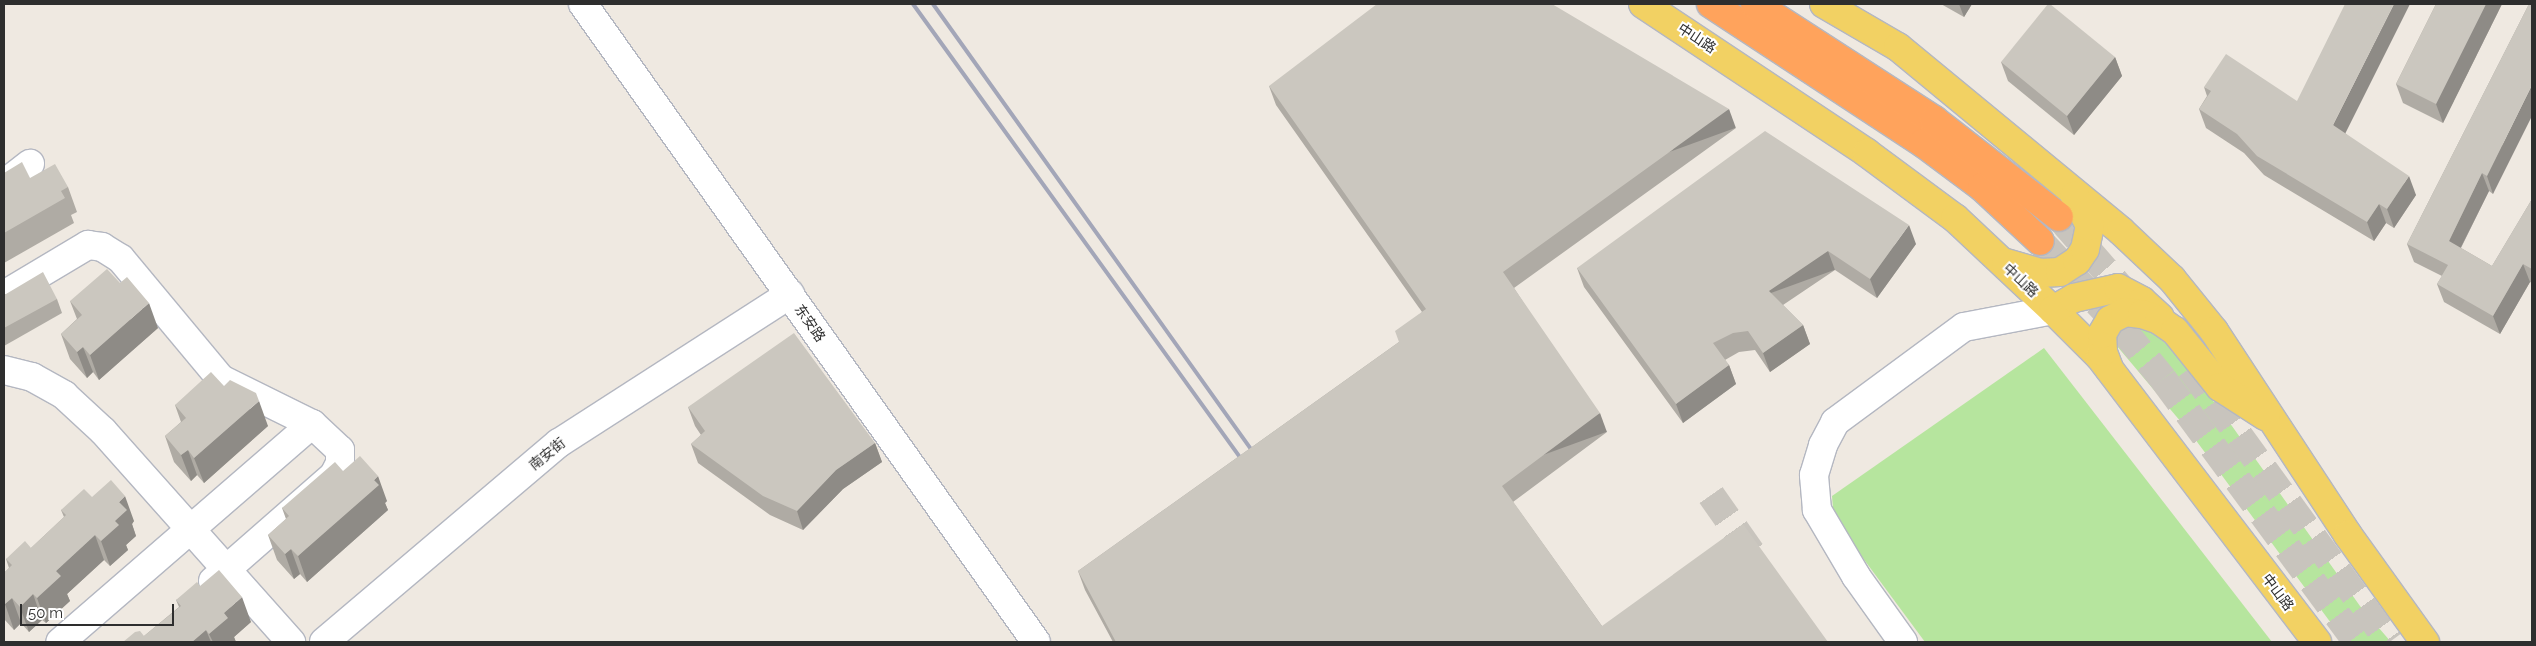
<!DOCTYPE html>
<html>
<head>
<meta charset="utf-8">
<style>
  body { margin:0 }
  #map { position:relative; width:2536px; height:646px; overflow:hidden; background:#efe9e1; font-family:Raleway,"Noto Sans SC",sans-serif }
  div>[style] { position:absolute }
  .green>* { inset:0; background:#b6e59e }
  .minor-tunnel>* { height:28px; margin-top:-14px; transform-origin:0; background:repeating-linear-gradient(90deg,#c8c4bd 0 28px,transparent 0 42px) }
  .highway-tunnel>* { height:28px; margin-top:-14px; transform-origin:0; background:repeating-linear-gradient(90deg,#c8c4bd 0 28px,transparent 0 42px) }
  .roads { filter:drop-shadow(1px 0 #b4b7c1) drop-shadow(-1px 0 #b4b7c1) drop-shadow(0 1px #b4b7c1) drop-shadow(0 -1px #b4b7c1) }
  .minor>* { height:28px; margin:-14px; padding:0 14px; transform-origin:14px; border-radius:14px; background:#fff }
  .major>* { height:28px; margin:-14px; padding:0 14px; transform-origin:14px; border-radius:14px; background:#f2d163 }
  .highway>* { height:28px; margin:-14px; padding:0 14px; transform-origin:14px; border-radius:14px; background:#ffa35c }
  .rail>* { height:4px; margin:-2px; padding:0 2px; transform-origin:2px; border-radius:2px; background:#a3a6b8 }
  .wall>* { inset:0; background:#afaba4 }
  .shaded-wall>* { inset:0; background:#8e8b86; transform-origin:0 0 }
  .building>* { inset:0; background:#cbc7bf }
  span { translate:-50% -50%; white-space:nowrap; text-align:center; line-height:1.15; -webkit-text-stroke:4px #fff; paint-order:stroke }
  .street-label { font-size:14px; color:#2e2e2e }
  .frame { position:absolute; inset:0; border:5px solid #2e2e2e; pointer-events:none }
  .scale { position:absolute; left:20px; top:604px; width:154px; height:22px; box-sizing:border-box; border:2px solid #2e2e2e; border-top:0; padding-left:6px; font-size:15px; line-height:18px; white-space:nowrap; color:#2e2e2e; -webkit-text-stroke:4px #fff; paint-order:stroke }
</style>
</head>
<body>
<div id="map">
  <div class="green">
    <i style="clip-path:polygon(2137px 320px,2169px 346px,2222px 412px,2360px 606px,2391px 642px,2345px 642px,2192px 435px,2111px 339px,2112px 333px)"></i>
    <i style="clip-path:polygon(2044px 348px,2272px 642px,1925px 642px,1834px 519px,1832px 496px)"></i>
  </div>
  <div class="minor-tunnel">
    <i style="left:1711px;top:495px;width:78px;rotate:54.9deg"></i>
  </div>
  <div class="highway-tunnel">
    <i style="left:2059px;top:217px;width:114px;rotate:48.9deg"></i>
    <i style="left:2040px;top:241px;width:120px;rotate:47deg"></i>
    <i style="left:2122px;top:329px;width:65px;rotate:50.6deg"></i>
    <i style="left:2163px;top:379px;width:327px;rotate:53.6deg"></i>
    <i style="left:2190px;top:368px;width:339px;rotate:54deg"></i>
  </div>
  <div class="roads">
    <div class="minor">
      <i style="left:583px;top:4px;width:782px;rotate:54.62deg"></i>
      <i style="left:4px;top:184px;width:33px;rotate:-38deg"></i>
      <i style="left:4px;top:295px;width:98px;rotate:-30.8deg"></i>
      <i style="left:88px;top:245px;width:14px;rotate:8deg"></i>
      <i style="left:102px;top:247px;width:22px;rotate:32deg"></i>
      <i style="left:121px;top:259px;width:156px;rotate:50.2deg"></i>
      <i style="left:221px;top:379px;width:102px;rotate:26.3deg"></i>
      <i style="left:312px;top:424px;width:333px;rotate:139.1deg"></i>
      <i style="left:4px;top:370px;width:29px;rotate:14deg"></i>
      <i style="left:32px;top:377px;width:37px;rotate:29deg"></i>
      <i style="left:64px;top:395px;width:53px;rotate:42.7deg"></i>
      <i style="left:103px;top:431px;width:283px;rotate:48.3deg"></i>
      <i style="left:213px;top:581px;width:161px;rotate:-41.2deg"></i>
      <i style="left:334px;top:475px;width:13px;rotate:-63deg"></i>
      <i style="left:340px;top:463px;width:13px;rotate:-90deg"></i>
      <i style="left:340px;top:450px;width:38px;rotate:-137deg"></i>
      <i style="left:324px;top:642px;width:308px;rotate:-40.3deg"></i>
      <i style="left:559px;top:443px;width:275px;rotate:-32.8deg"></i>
      <i style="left:1903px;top:642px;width:81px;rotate:-125.5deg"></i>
      <i style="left:1856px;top:576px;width:77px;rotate:-120.6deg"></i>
      <i style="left:1817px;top:510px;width:35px;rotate:-95deg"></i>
      <i style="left:1814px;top:475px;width:31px;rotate:-73deg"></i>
      <i style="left:1823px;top:445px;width:26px;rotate:-62deg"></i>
      <i style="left:1835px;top:422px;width:160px;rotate:-36.4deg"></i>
      <i style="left:1964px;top:327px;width:91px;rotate:-10.8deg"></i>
    </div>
    <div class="major">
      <i style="left:1643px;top:4px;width:269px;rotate:33.6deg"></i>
      <i style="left:1867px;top:153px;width:109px;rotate:36.5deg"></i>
      <i style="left:1955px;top:218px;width:134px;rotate:43.2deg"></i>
      <i style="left:2053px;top:310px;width:66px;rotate:45deg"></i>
      <i style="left:2100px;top:357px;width:358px;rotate:52.7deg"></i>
      <i style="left:1824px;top:4px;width:86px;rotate:30.2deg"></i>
      <i style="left:1898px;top:47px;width:289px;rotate:39.5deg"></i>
      <i style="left:2121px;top:231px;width:70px;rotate:43.3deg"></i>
      <i style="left:2172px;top:279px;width:67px;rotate:51.1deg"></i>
      <i style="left:2214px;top:331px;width:244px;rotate:56.7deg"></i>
      <i style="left:2348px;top:535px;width:132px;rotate:54.3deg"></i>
      <i style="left:2006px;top:263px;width:35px;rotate:16deg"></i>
      <i style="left:2040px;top:273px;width:20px;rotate:-3deg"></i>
      <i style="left:2060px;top:272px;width:20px;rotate:-33deg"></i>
      <i style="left:2077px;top:261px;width:14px;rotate:-56deg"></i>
      <i style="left:2085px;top:249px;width:24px;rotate:-78deg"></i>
      <i style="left:2090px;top:226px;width:34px;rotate:-117deg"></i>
      <i style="left:2053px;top:310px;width:24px;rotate:-30deg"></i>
      <i style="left:2074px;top:298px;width:45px;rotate:-12.8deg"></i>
      <i style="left:2118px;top:288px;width:27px;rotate:28deg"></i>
      <i style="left:2142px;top:301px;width:24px;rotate:42deg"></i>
      <i style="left:2109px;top:368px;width:17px;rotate:-111deg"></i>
      <i style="left:2103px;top:352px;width:18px;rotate:-93deg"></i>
      <i style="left:2102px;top:334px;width:16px;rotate:-60deg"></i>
      <i style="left:2110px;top:320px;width:17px;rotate:-28deg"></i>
      <i style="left:2125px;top:312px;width:17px;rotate:7deg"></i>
      <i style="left:2142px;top:314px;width:18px;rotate:19deg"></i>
      <i style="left:2159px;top:320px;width:19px;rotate:35deg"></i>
      <i style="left:2175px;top:331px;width:72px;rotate:51.2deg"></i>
      <i style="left:2220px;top:387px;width:54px;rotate:32.8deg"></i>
    </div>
    <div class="highway">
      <i style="left:1711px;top:4px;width:254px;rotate:33.3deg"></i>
      <i style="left:1923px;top:143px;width:74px;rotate:36.7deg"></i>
      <i style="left:1982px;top:187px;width:79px;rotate:43deg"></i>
      <i style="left:1755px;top:4px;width:213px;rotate:32.9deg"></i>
      <i style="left:1934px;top:120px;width:158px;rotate:37.8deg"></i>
    </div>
  </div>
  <div class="rail">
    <i style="left:913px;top:4px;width:571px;rotate:54.19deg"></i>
    <i style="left:933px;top:4px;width:559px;rotate:54.46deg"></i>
  </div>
  <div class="wall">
    <i style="clip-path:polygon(1941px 4px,1972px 4px,1964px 17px)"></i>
    <i style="clip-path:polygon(2436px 4px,2502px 4px,2443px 123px,2403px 103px,2396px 84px)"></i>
    <i style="clip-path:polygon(2529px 4px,2493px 194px,2489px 191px,2461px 248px,2492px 266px,2532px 199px,2532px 283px,2530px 282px,2500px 334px,2444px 302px,2437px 284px,2442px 276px,2414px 262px,2407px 244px)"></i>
    <i style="clip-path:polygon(2115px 57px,2122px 76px,2074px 135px,2008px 81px,2001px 62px)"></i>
    <i style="clip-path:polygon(1269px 86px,1736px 128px,1514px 288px,1607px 432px,1513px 502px,1602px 626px,1828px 642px,1113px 642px,1085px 590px,1078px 571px,1399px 342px,1422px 312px,1276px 105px)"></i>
    <i style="clip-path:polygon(2204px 87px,2345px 133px,2416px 195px,2394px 228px,2386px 223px,2374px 241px,2264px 175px,2244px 153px,2206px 128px,2199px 109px,2207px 96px)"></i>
    <i style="clip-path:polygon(4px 173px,30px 178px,68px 187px,77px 212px,71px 215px,74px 223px,4px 263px)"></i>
    <i style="clip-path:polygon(1916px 244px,1877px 298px,1835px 270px,1783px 305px,1803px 325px,1810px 344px,1770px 372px,1755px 350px,1739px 352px,1725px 360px,1729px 365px,1736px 384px,1683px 423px,1584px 287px,1577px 268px)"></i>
    <i style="clip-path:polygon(4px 294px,57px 299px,62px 313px,4px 346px)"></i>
    <i style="clip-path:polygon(70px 301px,158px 328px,99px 380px,93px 372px,87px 378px,70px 359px,61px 334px,77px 319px)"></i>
    <i style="clip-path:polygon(224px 386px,268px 426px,204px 483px,197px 475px,191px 481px,174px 462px,165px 436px,181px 422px,175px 405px)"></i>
    <i style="clip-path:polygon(688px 407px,875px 443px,882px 462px,843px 489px,803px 530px,770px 515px,698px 463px,691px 444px,701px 435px,695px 426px)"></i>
    <i style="clip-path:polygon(343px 471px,387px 501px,385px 503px,388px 510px,307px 582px,300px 574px,294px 579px,277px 560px,268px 535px,286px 519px,282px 508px)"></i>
    <i style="clip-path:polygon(92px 497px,134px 521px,132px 524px,136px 536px,126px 545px,128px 550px,110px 566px,104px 560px,67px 594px,70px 601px,46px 623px,42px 620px,29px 632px,21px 623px,14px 630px,4px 619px,4px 573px,9px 568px,6px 559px,31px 548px,64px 517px,61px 510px)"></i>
    <i style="clip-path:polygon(200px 586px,251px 622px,234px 637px,236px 642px,123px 642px,144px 636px,179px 607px,176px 600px)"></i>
  </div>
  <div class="shaded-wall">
    <i style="clip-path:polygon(1959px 4px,1972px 4px,1964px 17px)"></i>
    <i style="clip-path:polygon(2394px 4px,2410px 4px,2340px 144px,2333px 125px)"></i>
    <i style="clip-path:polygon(2486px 4px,2502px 4px,2443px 123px,2436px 104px)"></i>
    <i style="clip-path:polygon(2115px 57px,2122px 76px,2074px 135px,2067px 116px)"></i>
    <i style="clip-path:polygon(2532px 85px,2532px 116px,2493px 194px,2487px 176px)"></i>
    <i style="left:1729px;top:109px;width:20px;height:279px;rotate:70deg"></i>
    <i style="clip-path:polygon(2482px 173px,2489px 191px,2455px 259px,2449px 241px)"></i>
    <i style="clip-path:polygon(2409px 176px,2416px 195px,2394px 228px,2387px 209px)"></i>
    <i style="clip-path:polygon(2379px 204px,2386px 223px,2374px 241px,2367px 222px)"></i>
    <i style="clip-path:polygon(1909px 225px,1916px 244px,1877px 298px,1870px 279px)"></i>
    <i style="left:1828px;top:251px;width:20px;height:71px;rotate:70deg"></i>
    <i style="clip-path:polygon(2523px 264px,2530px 282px,2500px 334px,2493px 316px)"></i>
    <i style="clip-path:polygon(149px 303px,158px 328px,99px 380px,90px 355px)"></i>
    <i style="clip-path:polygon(1803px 325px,1810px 344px,1770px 372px,1763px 353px)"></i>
    <i style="clip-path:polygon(83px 347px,93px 372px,87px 378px,77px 352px)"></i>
    <i style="clip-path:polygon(1729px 365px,1736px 384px,1683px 423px,1676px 404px)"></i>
    <i style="clip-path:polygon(259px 401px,268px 426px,204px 483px,194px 458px)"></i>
    <i style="left:1600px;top:413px;width:20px;height:122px;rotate:70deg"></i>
    <i style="clip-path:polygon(875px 443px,882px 462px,843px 489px,803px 530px,797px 511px,836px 470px)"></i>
    <i style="clip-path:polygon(188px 450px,197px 475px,191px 481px,181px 455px)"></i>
    <i style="clip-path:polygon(378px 476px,387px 501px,385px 503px,388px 510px,307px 582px,298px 556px)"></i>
    <i style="clip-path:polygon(125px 496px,134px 521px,132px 524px,136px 536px,126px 545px,128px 550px,110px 566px,101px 541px,115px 521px,119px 502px)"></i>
    <i style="clip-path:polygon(95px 535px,104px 560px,67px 594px,70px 601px,46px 623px,37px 598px,56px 571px)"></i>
    <i style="clip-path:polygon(291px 549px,300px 574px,294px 579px,285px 554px)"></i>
    <i style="clip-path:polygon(33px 594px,42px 620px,29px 632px,20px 607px)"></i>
    <i style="clip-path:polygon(242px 597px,251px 622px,234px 637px,236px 642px,213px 642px,209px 634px,224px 613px)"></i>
    <i style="clip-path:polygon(12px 598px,21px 623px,14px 630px,5px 604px)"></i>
    <i style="clip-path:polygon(206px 630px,211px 642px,192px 642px)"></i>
  </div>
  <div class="building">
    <i style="clip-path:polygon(1377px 4px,1552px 4px,1729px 109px,1503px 272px,1600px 413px,1502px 486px,1602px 626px,1743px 524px,1828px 642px,1116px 642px,1078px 571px,1399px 342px,1395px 331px,1426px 309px,1269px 86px)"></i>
    <i style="clip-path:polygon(2048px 4px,2050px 4px,2115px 57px,2067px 116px,2001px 62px)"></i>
    <i style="clip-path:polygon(2345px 4px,2394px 4px,2333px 125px,2409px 176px,2387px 209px,2379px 204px,2367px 222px,2257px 156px,2237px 134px,2199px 109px,2211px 91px,2204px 87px,2226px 54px,2297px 101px)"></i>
    <i style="clip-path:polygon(2436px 4px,2486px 4px,2436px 104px,2396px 84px)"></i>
    <i style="clip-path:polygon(2529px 4px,2532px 4px,2532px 85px,2487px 176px,2482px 173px,2449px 241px,2492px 266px,2532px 199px,2532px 269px,2523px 264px,2493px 316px,2437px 284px,2448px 265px,2407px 244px)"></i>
    <i style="clip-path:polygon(1765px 131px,1909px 225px,1870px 279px,1828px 251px,1769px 291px,1803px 325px,1763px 353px,1748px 331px,1733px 333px,1713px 343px,1729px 365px,1676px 404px,1577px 268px)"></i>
    <i style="clip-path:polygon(22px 162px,30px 178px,55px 164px,68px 187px,61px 191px,65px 198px,4px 233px,4px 173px)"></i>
    <i style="clip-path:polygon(107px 269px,120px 283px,127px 277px,149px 303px,90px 355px,83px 347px,77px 352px,61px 334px,82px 315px,70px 301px)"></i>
    <i style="clip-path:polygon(43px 272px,57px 299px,4px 328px,4px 294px,6px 294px)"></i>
    <i style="clip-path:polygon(794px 333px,875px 443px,836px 470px,797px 511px,763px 496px,691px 444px,705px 431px,688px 407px)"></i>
    <i style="clip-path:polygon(211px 372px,224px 386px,230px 380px,256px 393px,259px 401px,194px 458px,188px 450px,181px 455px,165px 436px,186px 418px,175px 405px)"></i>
    <i style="clip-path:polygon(360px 456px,378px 476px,374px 480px,379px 485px,298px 556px,291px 549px,285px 554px,268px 535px,289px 516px,282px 508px,335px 462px,343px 471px)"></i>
    <i style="clip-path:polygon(111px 480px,125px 496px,119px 502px,127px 510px,115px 521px,119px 525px,101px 541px,95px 535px,56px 571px,61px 576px,37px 598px,33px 594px,20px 607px,12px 598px,5px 604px,4px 603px,4px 573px,12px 565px,6px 559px,25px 541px,31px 548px,66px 515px,61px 510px,84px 489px,92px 497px)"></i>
    <i style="clip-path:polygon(219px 570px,242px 597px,224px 613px,228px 618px,209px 634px,206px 630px,192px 642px,123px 642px,135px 632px,140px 631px,144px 636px,181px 606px,176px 600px,197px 582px,200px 586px)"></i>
  </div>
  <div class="street-label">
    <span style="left:1697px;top:38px;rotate:33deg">中山路</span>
    <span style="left:2021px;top:280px;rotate:43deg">中山路</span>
    <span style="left:810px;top:323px;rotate:55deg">东安路</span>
    <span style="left:547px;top:454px;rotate:-39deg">南安街</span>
    <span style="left:2278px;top:592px;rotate:53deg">中山路</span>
  </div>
  <div class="frame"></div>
  <div class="scale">50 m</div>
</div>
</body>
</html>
